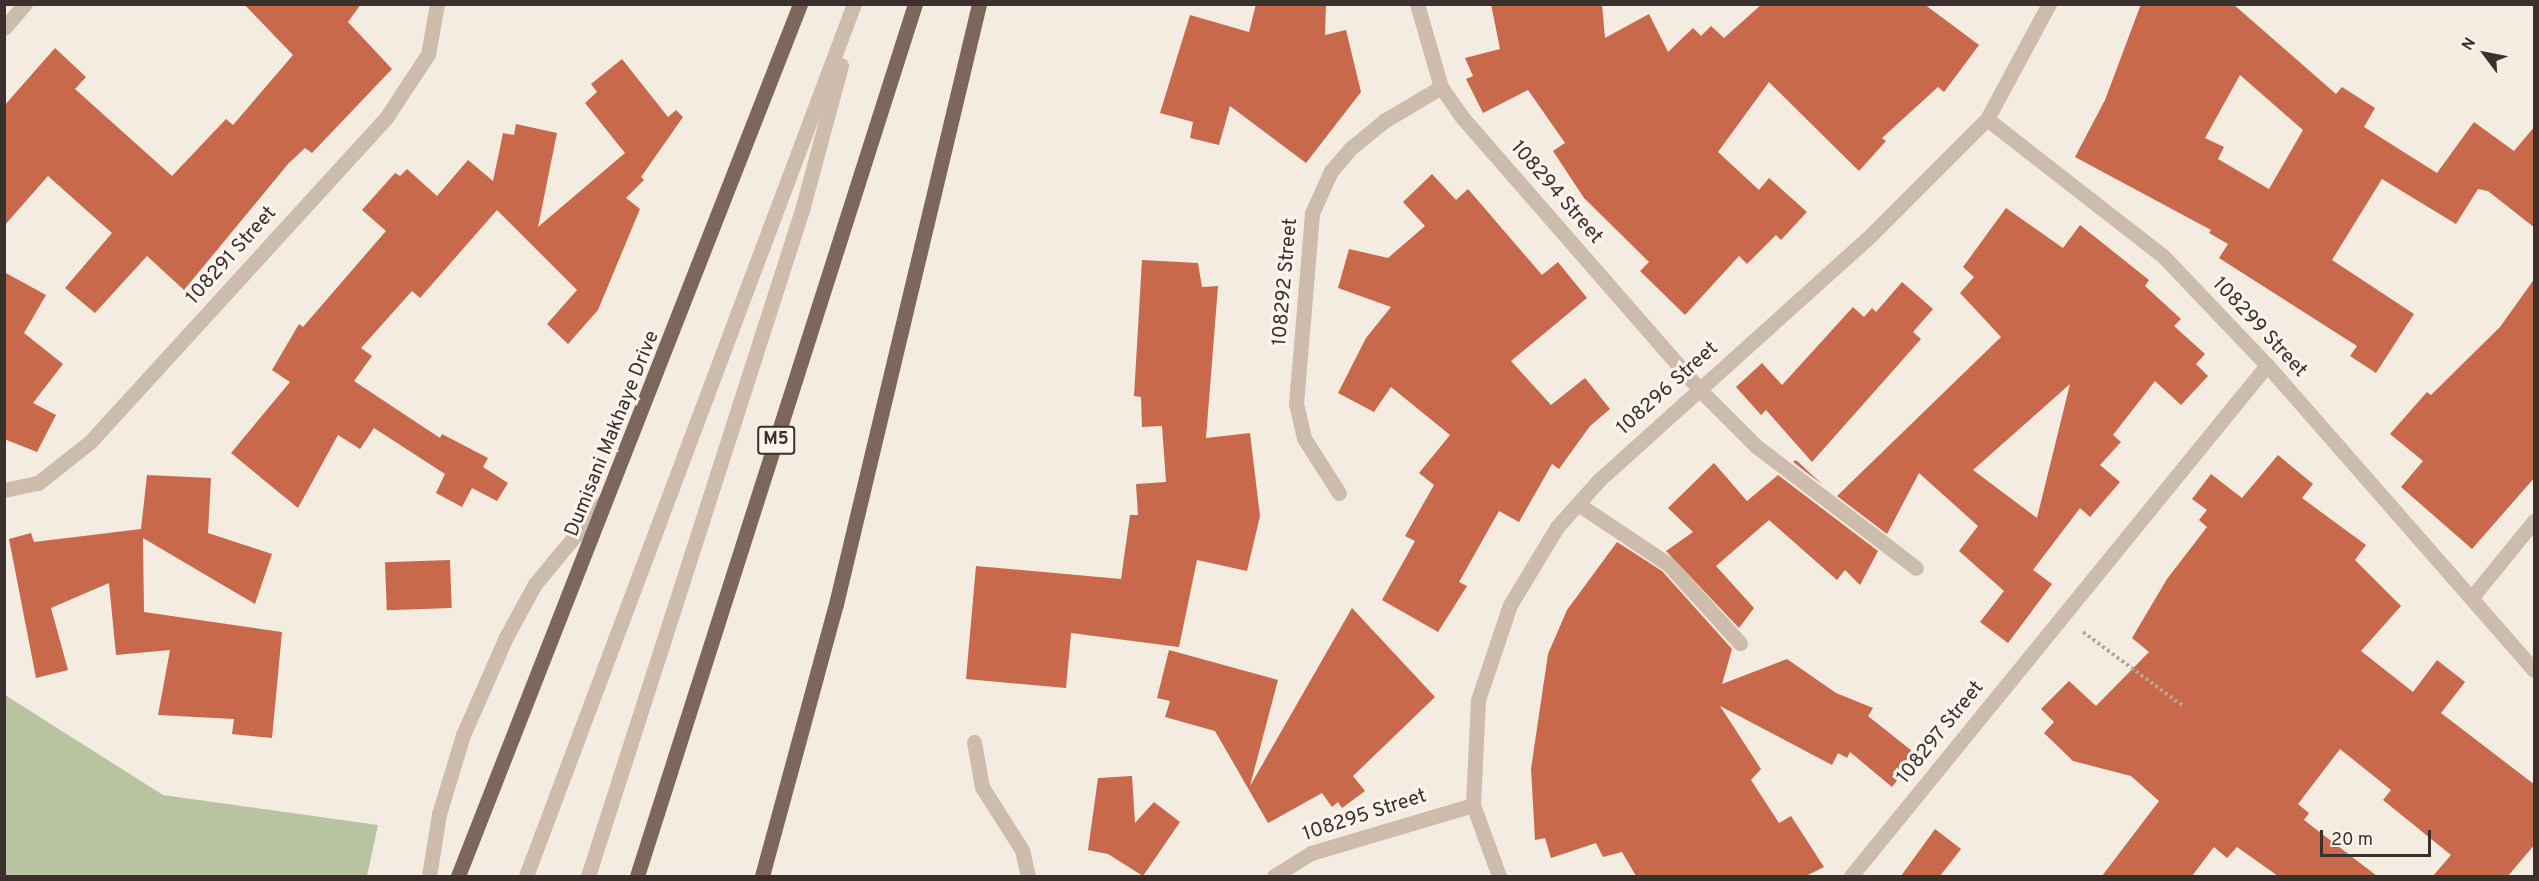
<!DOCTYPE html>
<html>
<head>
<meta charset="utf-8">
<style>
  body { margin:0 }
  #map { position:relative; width:2539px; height:881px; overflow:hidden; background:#f4ebe1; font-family:Overpass,sans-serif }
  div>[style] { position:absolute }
  .green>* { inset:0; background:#b8c4a0 }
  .building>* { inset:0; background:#c8694b; transform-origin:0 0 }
  .path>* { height:4px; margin-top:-2px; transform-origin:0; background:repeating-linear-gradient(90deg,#b9a596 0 3px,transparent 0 6px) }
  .service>* { height:15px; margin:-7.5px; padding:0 7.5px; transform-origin:7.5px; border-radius:7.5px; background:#cdbbac }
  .minor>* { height:15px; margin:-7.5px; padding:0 7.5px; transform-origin:7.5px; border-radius:7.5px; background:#cdbbac }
  .tertiary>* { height:15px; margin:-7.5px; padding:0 7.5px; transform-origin:7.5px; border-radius:7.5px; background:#cdbbac }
  .primary>* { height:15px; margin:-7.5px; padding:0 7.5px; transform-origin:7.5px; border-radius:7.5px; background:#7d675c }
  span { translate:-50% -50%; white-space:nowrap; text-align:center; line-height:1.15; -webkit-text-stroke:6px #fbf5ee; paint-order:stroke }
  .shield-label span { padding:2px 4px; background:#fbf5ee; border:2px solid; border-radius:4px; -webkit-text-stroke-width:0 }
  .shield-label { font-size:18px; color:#3b302b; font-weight:700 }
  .street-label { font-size:20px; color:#3b302b }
  .frame { position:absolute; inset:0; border:6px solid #3b302b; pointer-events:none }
  .north { position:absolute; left:2455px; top:24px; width:60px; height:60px; -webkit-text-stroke:4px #fbf5ee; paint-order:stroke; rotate:302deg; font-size:16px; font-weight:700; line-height:24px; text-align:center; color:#3b302b }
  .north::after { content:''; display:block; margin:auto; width:21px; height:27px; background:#3b302b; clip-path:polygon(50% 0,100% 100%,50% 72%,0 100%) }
  .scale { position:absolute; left:2320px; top:830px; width:111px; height:27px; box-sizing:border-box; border:3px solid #3b302b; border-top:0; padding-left:8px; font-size:18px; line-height:21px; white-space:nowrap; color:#3b302b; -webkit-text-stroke:4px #fbf5ee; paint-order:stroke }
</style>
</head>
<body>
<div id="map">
  <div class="green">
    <i style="clip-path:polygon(5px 695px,163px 795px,378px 825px,367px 876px,5px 876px)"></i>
  </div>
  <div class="building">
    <i style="clip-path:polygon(244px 4px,361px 4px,348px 22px,392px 69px,312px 153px,305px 148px,288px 164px,184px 290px,147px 256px,95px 313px,65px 288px,112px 233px,48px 176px,4px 226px,4px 106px,55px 48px,86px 77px,75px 89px,172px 176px,226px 119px,233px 125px,293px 55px)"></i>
    <i style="clip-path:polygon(1256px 4px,1326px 4px,1325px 35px,1346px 30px,1361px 92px,1306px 163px,1230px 106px,1219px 145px,1190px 138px,1193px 122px,1160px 113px,1190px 15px,1249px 32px)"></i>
    <i style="clip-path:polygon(1491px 4px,1602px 4px,1605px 38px,1649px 14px,1668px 52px,1693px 28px,1701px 36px,1711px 26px,1724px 38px,1762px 4px,1924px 4px,1979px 45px,1944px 92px,1938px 87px,1882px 138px,1886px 141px,1859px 171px,1769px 82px,1718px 152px,1759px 190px,1769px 178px,1807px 212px,1781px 240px,1776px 235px,1747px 264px,1739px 256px,1685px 315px,1640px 271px,1649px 262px,1584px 198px,1553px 151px,1565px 143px,1528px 90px,1483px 113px,1466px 79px,1473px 76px,1465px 58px,1500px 49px)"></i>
    <i style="clip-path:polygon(evenodd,2141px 4px,2233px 4px,2336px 94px,2342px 87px,2375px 108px,2364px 127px,2437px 173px,2474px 122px,2514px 151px,2535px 126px,2535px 228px,2488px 191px,2478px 189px,2456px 224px,2382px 179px,2332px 260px,2414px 314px,2376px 373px,2350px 356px,2357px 346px,2219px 258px,2228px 244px,2209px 233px,2211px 230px,2075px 157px,2105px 100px,2141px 4px,2240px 75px,2303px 130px,2269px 189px,2218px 159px,2224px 147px,2205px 138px,2240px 75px)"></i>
    <i style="clip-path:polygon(622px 59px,668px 117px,676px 110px,683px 117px,641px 177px,644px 180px,626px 198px,640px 209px,598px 310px,568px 344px,547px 324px,577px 290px,497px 210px,420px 298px,412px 291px,361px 348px,372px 356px,354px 381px,440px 438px,442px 434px,488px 458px,483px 467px,508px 483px,497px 501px,472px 488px,462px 507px,436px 493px,445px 474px,374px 428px,360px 449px,338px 435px,298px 508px,231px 453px,290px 382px,272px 370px,299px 324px,303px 327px,386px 231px,362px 210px,395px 173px,400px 176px,407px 169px,437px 196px,468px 160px,493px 181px,503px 133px,514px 135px,516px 124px,557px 133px,538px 227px,625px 153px,585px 103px,597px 92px,591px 84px)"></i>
    <i style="clip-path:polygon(1432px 174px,1456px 200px,1468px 189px,1542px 275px,1558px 262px,1587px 298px,1511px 361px,1551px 405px,1585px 378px,1610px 409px,1590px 426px,1559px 469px,1552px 464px,1519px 522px,1499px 511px,1459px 582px,1467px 586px,1438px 632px,1382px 600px,1415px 541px,1405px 536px,1434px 485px,1419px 473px,1450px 435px,1391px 387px,1374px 412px,1338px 393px,1366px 338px,1391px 307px,1338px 288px,1349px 249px,1388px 258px,1425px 226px,1403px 202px)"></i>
    <i style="clip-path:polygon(evenodd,2006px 208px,2063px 248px,2080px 225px,2149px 280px,2145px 286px,2181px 319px,2174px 326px,2205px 354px,2196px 364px,2208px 376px,2181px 405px,2155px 381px,2113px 435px,2121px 442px,2100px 465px,2120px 482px,2090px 517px,2080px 508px,2033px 570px,2052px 584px,2008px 643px,1980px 622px,2004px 591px,1959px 551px,1978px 526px,1919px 473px,1887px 534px,1837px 496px,2001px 337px,1960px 293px,1974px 277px,1963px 267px,2006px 208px,2070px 384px,2037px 518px,1973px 470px,2070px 384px)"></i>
    <i style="clip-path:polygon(1142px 260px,1198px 263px,1202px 287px,1218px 286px,1206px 438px,1250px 433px,1260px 516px,1247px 571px,1197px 560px,1179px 647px,1071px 633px,1066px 688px,966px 679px,976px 566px,1121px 579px,1130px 515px,1138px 515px,1136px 484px,1166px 482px,1162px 426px,1142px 427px,1141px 397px,1134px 396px)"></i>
    <i style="clip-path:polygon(4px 272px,46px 295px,24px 333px,63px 364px,33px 403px,56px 415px,37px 452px,4px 439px)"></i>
    <i style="clip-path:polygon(2535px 278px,2535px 477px,2472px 549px,2401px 487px,2423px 461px,2390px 434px,2427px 392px,2431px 395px,2500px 327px)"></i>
    <i style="clip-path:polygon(1902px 282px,1933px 309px,1913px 332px,1921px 339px,1812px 462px,1766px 410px,1761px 415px,1736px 387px,1762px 363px,1782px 385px,1853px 307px,1864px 317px,1872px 308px,1876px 312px)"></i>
    <i style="clip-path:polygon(2278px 455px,2313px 484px,2302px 498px,2366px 545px,2355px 560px,2401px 606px,2361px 651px,2413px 692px,2437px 660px,2465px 682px,2441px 713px,2535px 785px,2535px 844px,2508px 876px,2433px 876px,2451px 855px,2383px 800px,2391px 790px,2340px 749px,2298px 804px,2309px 813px,2304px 820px,2377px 876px,2278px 876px,2237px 847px,2227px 858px,2214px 847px,2192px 876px,2102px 876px,2159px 801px,2131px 776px,2073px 761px,2044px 733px,2054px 722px,2041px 709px,2069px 681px,2096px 706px,2149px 652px,2132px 638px,2167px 579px,2207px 527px,2199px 520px,2207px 510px,2192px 499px,2211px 474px,2242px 498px)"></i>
    <i style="clip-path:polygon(1796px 460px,1823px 485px,1793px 462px)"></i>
    <i style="clip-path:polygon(1714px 463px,1747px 501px,1778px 475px,1878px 551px,1860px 585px,1845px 570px,1837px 580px,1769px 520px,1716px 566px,1754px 608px,1739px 628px,1666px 551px,1693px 532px,1668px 508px)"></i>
    <i style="clip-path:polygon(147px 475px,211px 478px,208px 533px,272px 554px,255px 604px,143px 538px,144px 612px,282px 632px,272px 738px,232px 734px,234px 719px,158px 715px,170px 650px,116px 655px,109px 583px,51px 608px,68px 670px,36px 678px,9px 539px,31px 533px,34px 542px,141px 529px)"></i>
    <i style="clip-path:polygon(1617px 542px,1662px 571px,1732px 649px,1722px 684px,1787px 659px,1836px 693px,1873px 708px,1868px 716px,1917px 755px,1892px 787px,1850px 752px,1847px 758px,1838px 753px,1832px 765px,1720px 706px,1761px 769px,1751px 780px,1779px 823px,1791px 816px,1824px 867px,1806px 876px,1636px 876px,1622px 852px,1603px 857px,1596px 843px,1551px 858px,1545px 838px,1535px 840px,1531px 769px,1548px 654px,1567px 610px)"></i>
    <i style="left:450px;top:560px;width:48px;height:65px;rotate:88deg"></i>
    <i style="clip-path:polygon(1352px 608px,1435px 697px,1353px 776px,1365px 791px,1342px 808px,1338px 802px,1332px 807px,1322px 793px,1268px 823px,1215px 731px,1165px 717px,1170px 701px,1157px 698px,1169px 650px,1278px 680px,1250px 786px)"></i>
    <i style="clip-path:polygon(1132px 776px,1135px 823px,1154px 802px,1180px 822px,1143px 876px,1108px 854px,1088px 850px,1098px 778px)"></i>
    <i style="clip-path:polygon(1935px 829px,1961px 849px,1940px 876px,1901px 876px)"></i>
  </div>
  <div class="path">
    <i style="left:2083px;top:632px;width:124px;rotate:36.5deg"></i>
  </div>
  <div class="service">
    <i style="left:1578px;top:504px;width:108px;rotate:33.7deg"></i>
    <i style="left:1668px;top:564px;width:107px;rotate:47.7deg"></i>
    <i style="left:974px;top:742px;width:46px;rotate:79.9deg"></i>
    <i style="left:982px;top:787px;width:75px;rotate:57.6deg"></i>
    <i style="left:1022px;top:850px;width:27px;rotate:77deg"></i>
    <i style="left:429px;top:876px;width:63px;rotate:-80.8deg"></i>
    <i style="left:439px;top:814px;width:83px;rotate:-73.1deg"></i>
    <i style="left:463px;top:735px;width:107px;rotate:-66.3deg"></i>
    <i style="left:506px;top:637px;width:60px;rotate:-61.3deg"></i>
    <i style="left:535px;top:584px;width:107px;rotate:-50.3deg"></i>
    <i style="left:526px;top:876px;width:932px;rotate:-69.39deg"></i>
    <i style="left:588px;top:876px;width:700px;rotate:-72.19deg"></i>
    <i style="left:802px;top:210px;width:150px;rotate:-74.9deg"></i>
  </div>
  <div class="minor">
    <i style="left:1417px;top:4px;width:86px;rotate:73.9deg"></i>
    <i style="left:1441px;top:87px;width:35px;rotate:55deg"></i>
    <i style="left:1461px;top:116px;width:362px;rotate:48.9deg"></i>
    <i style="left:1699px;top:389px;width:81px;rotate:45deg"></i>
    <i style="left:1756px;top:446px;width:201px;rotate:37.3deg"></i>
    <i style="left:4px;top:28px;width:32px;rotate:-49deg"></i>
    <i style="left:1987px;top:119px;width:224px;rotate:37.9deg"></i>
    <i style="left:2164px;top:257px;width:149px;rotate:46.4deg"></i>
    <i style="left:2267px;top:365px;width:405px;rotate:48.8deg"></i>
    <i style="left:4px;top:490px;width:35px;rotate:-12deg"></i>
    <i style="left:38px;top:483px;width:66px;rotate:-38.3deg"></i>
    <i style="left:90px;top:442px;width:439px;rotate:-47.6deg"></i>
    <i style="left:386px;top:118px;width:77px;rotate:-56.7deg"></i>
    <i style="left:428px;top:54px;width:51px;rotate:-79.8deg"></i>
    <i style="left:1339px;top:493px;width:65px;rotate:-122.5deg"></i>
    <i style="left:1304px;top:438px;width:35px;rotate:-103deg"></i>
    <i style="left:1296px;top:404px;width:192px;rotate:-85.2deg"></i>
    <i style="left:1312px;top:213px;width:46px;rotate:-65.7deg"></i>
    <i style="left:1331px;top:171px;width:30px;rotate:-49deg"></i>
    <i style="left:1351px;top:148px;width:43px;rotate:-39.3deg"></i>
    <i style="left:1384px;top:121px;width:66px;rotate:-30.8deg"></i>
    <i style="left:2472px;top:597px;width:98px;rotate:-50.8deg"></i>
    <i style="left:1274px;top:876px;width:44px;rotate:-31.9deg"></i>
    <i style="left:1311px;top:853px;width:169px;rotate:-16.5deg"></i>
    <i style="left:1851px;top:876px;width:659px;rotate:-50.85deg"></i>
  </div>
  <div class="tertiary">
    <i style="left:1499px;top:876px;width:76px;rotate:-110.1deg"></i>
    <i style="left:1473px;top:805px;width:105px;rotate:-87.3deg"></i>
    <i style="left:1478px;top:700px;width:100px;rotate:-71.4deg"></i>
    <i style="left:1510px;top:605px;width:91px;rotate:-58.9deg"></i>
    <i style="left:1557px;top:527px;width:63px;rotate:-48.2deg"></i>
    <i style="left:1599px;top:480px;width:360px;rotate:-42deg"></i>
    <i style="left:1867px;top:239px;width:170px;rotate:-45deg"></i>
    <i style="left:1987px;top:119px;width:131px;rotate:-61.7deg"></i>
  </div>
  <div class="primary">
    <i style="left:458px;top:876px;width:937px;rotate:-68.58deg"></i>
    <i style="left:637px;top:876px;width:915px;rotate:-72.32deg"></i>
    <i style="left:762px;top:876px;width:282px;rotate:-74.8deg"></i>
    <i style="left:836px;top:604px;width:617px;rotate:-76.59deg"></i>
  </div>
  <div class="shield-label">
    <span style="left:776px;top:440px">M5</span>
  </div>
  <div class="street-label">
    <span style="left:1556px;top:193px;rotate:49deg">108294 Street</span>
    <span style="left:232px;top:256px;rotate:-48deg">108291 Street</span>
    <span style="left:1286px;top:282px;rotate:-85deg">108292 Street</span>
    <span style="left:2259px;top:328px;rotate:47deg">108299 Street</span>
    <span style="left:1668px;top:389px;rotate:-42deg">108296 Street</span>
    <span style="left:613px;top:434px;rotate:-68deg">Dumisani Makhaye Drive</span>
    <span style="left:1941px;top:733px;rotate:-51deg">108297 Street</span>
    <span style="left:1365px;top:816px;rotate:-18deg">108295 Street</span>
  </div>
  <div class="frame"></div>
  <div class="north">N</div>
  <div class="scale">20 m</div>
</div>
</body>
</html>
